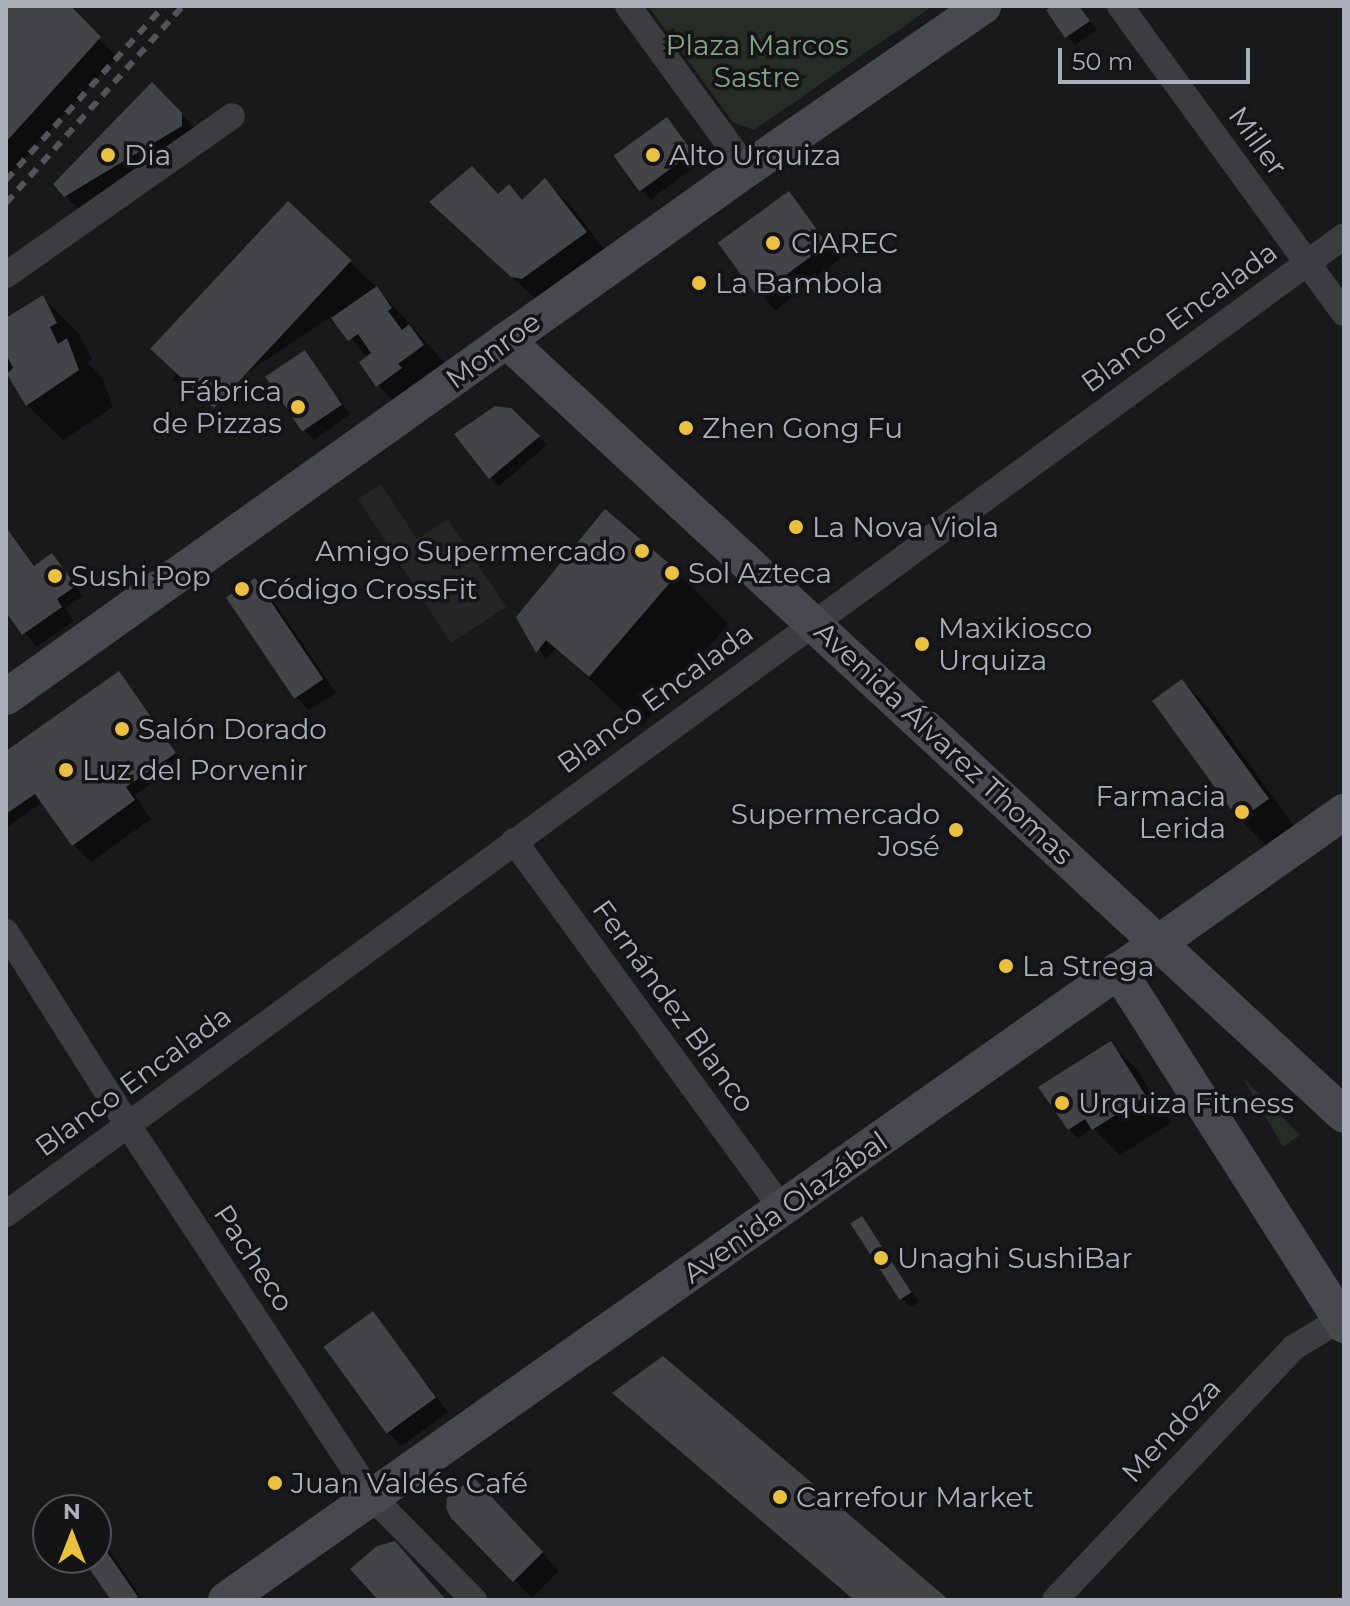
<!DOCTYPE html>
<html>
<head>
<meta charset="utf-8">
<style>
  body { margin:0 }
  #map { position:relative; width:1350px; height:1606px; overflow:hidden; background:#19191b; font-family:Montserrat,sans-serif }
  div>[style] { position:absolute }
  .built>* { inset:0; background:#252528 }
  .green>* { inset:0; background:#252d26 }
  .shadow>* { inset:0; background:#0007; transform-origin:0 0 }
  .building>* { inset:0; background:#434447; transform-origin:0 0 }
  .minor>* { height:26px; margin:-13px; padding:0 13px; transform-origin:13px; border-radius:13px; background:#3c3c41 }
  .secondary>* { height:36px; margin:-18px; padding:0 18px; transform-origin:18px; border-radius:18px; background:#48494f }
  .rail>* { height:6px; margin-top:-3px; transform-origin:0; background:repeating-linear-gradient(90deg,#53545a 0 10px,transparent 0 18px) }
  .dots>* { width:22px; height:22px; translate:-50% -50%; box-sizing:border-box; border:4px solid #141316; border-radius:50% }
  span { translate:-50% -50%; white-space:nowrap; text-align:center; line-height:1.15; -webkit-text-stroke:7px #141316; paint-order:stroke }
  .park-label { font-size:28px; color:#84a488 }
  .street-label { font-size:28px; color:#abafba }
  .poi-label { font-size:28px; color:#abafba }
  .left { translate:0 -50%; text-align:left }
  .right { translate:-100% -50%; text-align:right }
  .frame { position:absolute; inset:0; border:8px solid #abafba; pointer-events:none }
  .north { position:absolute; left:32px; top:1494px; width:80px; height:80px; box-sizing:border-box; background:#141316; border:2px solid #505158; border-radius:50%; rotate:0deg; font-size:22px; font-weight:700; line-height:32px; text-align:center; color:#abafba }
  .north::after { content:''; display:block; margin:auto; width:28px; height:36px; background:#eac041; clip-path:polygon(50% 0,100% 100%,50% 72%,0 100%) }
  .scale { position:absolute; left:1058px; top:48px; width:192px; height:36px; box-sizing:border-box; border:4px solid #abafba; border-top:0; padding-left:10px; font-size:24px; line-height:28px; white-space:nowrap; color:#abafba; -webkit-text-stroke:6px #141316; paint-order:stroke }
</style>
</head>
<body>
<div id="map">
  <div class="built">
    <i style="clip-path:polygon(381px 484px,417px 539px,448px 519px,506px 607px,451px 643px,358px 499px)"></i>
  </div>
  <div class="green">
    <i style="clip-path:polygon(648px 6px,933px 6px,754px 130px,733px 122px)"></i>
    <i style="clip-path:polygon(1243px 1078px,1300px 1135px,1283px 1147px)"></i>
  </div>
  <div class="shadow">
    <i style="clip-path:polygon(6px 6px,65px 6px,117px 56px,6px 179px)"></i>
    <i style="clip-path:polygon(1055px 6px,1078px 6px,1097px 30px,1075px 45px,1067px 36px)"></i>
    <i style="clip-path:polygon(152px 85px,195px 128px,79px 209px,65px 196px)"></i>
    <i style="clip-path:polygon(675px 128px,700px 163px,651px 199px,642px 191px)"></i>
    <i style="clip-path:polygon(545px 181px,571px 206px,612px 259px,539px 302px,458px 228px,509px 187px,524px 201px)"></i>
    <i style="left:789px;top:194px;width:82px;height:84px;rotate:51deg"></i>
    <i style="clip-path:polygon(288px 203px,376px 287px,445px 363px,413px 421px,378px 385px,368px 358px,332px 316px,199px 405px,173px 379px)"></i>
    <i style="clip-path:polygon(43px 298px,79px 334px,92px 359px,87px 362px,102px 377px,113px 407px,63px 440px,27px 405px,6px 366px,6px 321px)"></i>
    <i style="clip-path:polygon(304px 353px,350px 414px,314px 440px,305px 431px)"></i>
    <i style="clip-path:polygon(510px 410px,547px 445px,499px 486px,491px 477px)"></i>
    <i style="clip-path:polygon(6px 527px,36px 567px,52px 556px,83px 596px,65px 608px,74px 621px,36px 647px,6px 609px)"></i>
    <i style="clip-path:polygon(678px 573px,728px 624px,641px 727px,556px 648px,546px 660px,518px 617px)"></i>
    <i style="clip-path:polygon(255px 580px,268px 593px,336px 693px,309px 710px,296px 697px,228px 598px)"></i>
    <i style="clip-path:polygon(119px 674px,183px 762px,135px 795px,151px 819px,91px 862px,73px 844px,43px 802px,6px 828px,6px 753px)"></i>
    <i style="clip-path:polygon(1182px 681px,1208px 707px,1294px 826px,1267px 846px,1241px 820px)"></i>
    <i style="clip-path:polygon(1111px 1044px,1137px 1070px,1171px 1123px,1120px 1155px,1093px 1128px,1078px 1138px,1069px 1129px)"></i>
    <i style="clip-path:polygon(861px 1218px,919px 1302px,911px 1307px,902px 1299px)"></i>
    <i style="clip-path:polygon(373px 1314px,448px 1412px,401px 1446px,388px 1432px)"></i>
    <i style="clip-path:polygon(615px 1393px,946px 1600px,854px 1600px)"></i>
    <i style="clip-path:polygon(491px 1498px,559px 1571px,532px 1598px,452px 1517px)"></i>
    <i style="clip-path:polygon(96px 1531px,143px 1600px,113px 1600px,84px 1558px,96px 1558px)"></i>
  </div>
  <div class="building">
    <i style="clip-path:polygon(6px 6px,71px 6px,101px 37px,6px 142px)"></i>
    <i style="clip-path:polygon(1052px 6px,1079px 6px,1090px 21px,1065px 38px,1046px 10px)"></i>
    <i style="clip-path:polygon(152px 82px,182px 113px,182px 126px,64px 197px,53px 184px)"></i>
    <i style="left:667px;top:117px;width:44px;height:66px;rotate:54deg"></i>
    <i style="clip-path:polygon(472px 166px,498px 194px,509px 184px,522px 200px,545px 178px,587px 232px,522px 279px,511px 277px,429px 202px)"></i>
    <i style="left:789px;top:191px;width:66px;height:88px;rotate:54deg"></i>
    <i style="left:288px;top:201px;width:87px;height:202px;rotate:43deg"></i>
    <i style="clip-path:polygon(377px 286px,392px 308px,388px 311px,402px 330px,409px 324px,424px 345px,398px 364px,402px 368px,376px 387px,359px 362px,371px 353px,358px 334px,348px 341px,331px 318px)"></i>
    <i style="clip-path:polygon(43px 295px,57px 323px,50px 327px,58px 344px,67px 338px,79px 370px,26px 406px,7px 374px,13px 368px,6px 354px,6px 318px)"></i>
    <i style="left:305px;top:350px;width:66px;height:48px;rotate:56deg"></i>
    <i style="clip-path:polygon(495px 406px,511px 408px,540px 436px,489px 479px,454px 434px)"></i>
    <i style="clip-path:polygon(605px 509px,679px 572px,589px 677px,546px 640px,536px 653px,516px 617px)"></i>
    <i style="clip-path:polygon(6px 527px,34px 566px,52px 553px,76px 586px,57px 599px,62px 607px,22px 635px,6px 612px)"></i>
    <i style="left:255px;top:578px;width:122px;height:35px;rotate:56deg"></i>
    <i style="clip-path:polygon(119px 671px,176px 753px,126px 787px,135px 800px,72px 846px,35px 794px,6px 814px,6px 751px)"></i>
    <i style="left:1182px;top:679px;width:148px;height:37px;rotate:54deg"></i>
    <i style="clip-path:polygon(1111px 1041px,1146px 1096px,1092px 1130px,1085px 1119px,1068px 1130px,1038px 1087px)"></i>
    <i style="left:862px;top:1216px;width:91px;height:14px;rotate:57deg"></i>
    <i style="left:373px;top:1311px;width:107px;height:61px;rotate:54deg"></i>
    <i style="clip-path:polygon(663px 1356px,949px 1600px,854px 1600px,612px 1393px)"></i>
    <i style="clip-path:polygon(473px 1477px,543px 1552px,513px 1582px,451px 1518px,446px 1508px,447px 1498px)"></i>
    <i style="clip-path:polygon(96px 1536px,138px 1597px,132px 1600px,111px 1600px,82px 1558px,96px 1558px)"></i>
    <i style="clip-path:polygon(395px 1541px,446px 1600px,378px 1600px,350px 1569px,377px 1546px)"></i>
  </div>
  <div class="minor">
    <i style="left:628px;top:6px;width:202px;rotate:53.9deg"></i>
    <i style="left:1120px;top:6px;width:380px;rotate:53.9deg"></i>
    <i style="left:6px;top:275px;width:276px;rotate:-35.1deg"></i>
    <i style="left:514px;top:841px;width:455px;rotate:53.9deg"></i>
    <i style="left:6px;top:932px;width:228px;rotate:57.7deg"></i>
    <i style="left:128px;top:1125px;width:446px;rotate:56.7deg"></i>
    <i style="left:373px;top:1498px;width:144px;rotate:45.3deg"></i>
    <i style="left:6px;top:1214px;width:1657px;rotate:-36.16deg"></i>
    <i style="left:1055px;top:1600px;width:347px;rotate:-46.6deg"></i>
    <i style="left:1293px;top:1348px;width:60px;rotate:-31.3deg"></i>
  </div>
  <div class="secondary">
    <i style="left:506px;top:340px;width:1141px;rotate:42.76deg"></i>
    <i style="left:6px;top:697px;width:910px;rotate:-35.47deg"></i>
    <i style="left:747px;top:169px;width:287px;rotate:-34.6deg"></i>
    <i style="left:1118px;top:970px;width:421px;rotate:57.5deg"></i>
    <i style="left:226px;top:1600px;width:1368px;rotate:-35.18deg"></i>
  </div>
  <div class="rail">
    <i style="left:6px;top:180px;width:235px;rotate:-47.8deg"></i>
    <i style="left:6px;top:203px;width:265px;rotate:-48.1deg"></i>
  </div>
  <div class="dots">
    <i style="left:108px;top:155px;background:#eac041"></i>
    <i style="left:653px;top:155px;background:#eac041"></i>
    <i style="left:773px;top:243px;background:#eac041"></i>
    <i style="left:699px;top:283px;background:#eac041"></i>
    <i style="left:298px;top:407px;background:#eac041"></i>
    <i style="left:686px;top:428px;background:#eac041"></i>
    <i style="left:796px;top:527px;background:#eac041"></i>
    <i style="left:642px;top:551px;background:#eac041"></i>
    <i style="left:672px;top:573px;background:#eac041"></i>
    <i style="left:55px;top:576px;background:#eac041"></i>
    <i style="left:242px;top:589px;background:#eac041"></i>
    <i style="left:922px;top:644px;background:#eac041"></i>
    <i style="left:122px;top:729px;background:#eac041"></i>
    <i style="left:66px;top:770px;background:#eac041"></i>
    <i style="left:1242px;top:812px;background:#eac041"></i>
    <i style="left:956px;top:830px;background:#eac041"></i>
    <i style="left:1006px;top:966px;background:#eac041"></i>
    <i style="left:1062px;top:1103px;background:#eac041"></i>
    <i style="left:881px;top:1258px;background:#eac041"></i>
    <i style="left:275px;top:1483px;background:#eac041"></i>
    <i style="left:780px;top:1497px;background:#eac041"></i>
  </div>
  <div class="park-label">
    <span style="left:757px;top:61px">Plaza Marcos<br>Sastre</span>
  </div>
  <div class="street-label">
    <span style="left:1258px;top:141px;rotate:54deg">Miller</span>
    <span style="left:1179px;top:317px;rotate:-36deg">Blanco Encalada</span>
    <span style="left:493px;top:350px;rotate:-36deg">Monroe</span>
    <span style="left:655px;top:698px;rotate:-36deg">Blanco Encalada</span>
    <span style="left:944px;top:743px;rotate:43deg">Avenida Álvarez Thomas</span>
    <span style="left:674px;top:1006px;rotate:54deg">Fernández Blanco</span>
    <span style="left:133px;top:1081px;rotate:-36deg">Blanco Encalada</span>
    <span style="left:785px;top:1207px;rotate:-35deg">Avenida Olazábal</span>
    <span style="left:254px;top:1258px;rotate:57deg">Pacheco</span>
    <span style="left:1171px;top:1430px;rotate:-47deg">Mendoza</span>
  </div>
  <div class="poi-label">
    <span class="left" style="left:124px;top:155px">Dia</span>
    <span class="left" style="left:669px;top:155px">Alto Urquiza</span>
    <span class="left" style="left:791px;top:243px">CIAREC</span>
    <span class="left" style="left:715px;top:283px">La Bambola</span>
    <span class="right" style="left:282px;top:407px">Fábrica<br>de Pizzas</span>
    <span class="left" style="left:702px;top:428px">Zhen Gong Fu</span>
    <span class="left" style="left:812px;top:527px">La Nova Viola</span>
    <span class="right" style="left:626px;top:551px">Amigo Supermercado</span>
    <span class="left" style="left:688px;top:573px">Sol Azteca</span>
    <span class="left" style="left:71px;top:576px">Sushi Pop</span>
    <span class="left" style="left:258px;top:589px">Código CrossFit</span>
    <span class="left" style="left:938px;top:644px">Maxikiosco<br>Urquiza</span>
    <span class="left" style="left:138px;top:729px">Salón Dorado</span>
    <span class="left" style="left:82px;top:770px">Luz del Porvenir</span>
    <span class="right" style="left:1226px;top:812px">Farmacia<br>Lerida</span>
    <span class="right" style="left:940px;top:830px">Supermercado<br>José</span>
    <span class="left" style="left:1022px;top:966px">La Strega</span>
    <span class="left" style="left:1078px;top:1103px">Urquiza Fitness</span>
    <span class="left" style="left:897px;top:1258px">Unaghi SushiBar</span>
    <span class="left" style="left:291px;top:1483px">Juan Valdés Café</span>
    <span class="left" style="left:796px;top:1497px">Carrefour Market</span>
  </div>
  <div class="frame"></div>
  <div class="north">N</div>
  <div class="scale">50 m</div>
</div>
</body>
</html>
